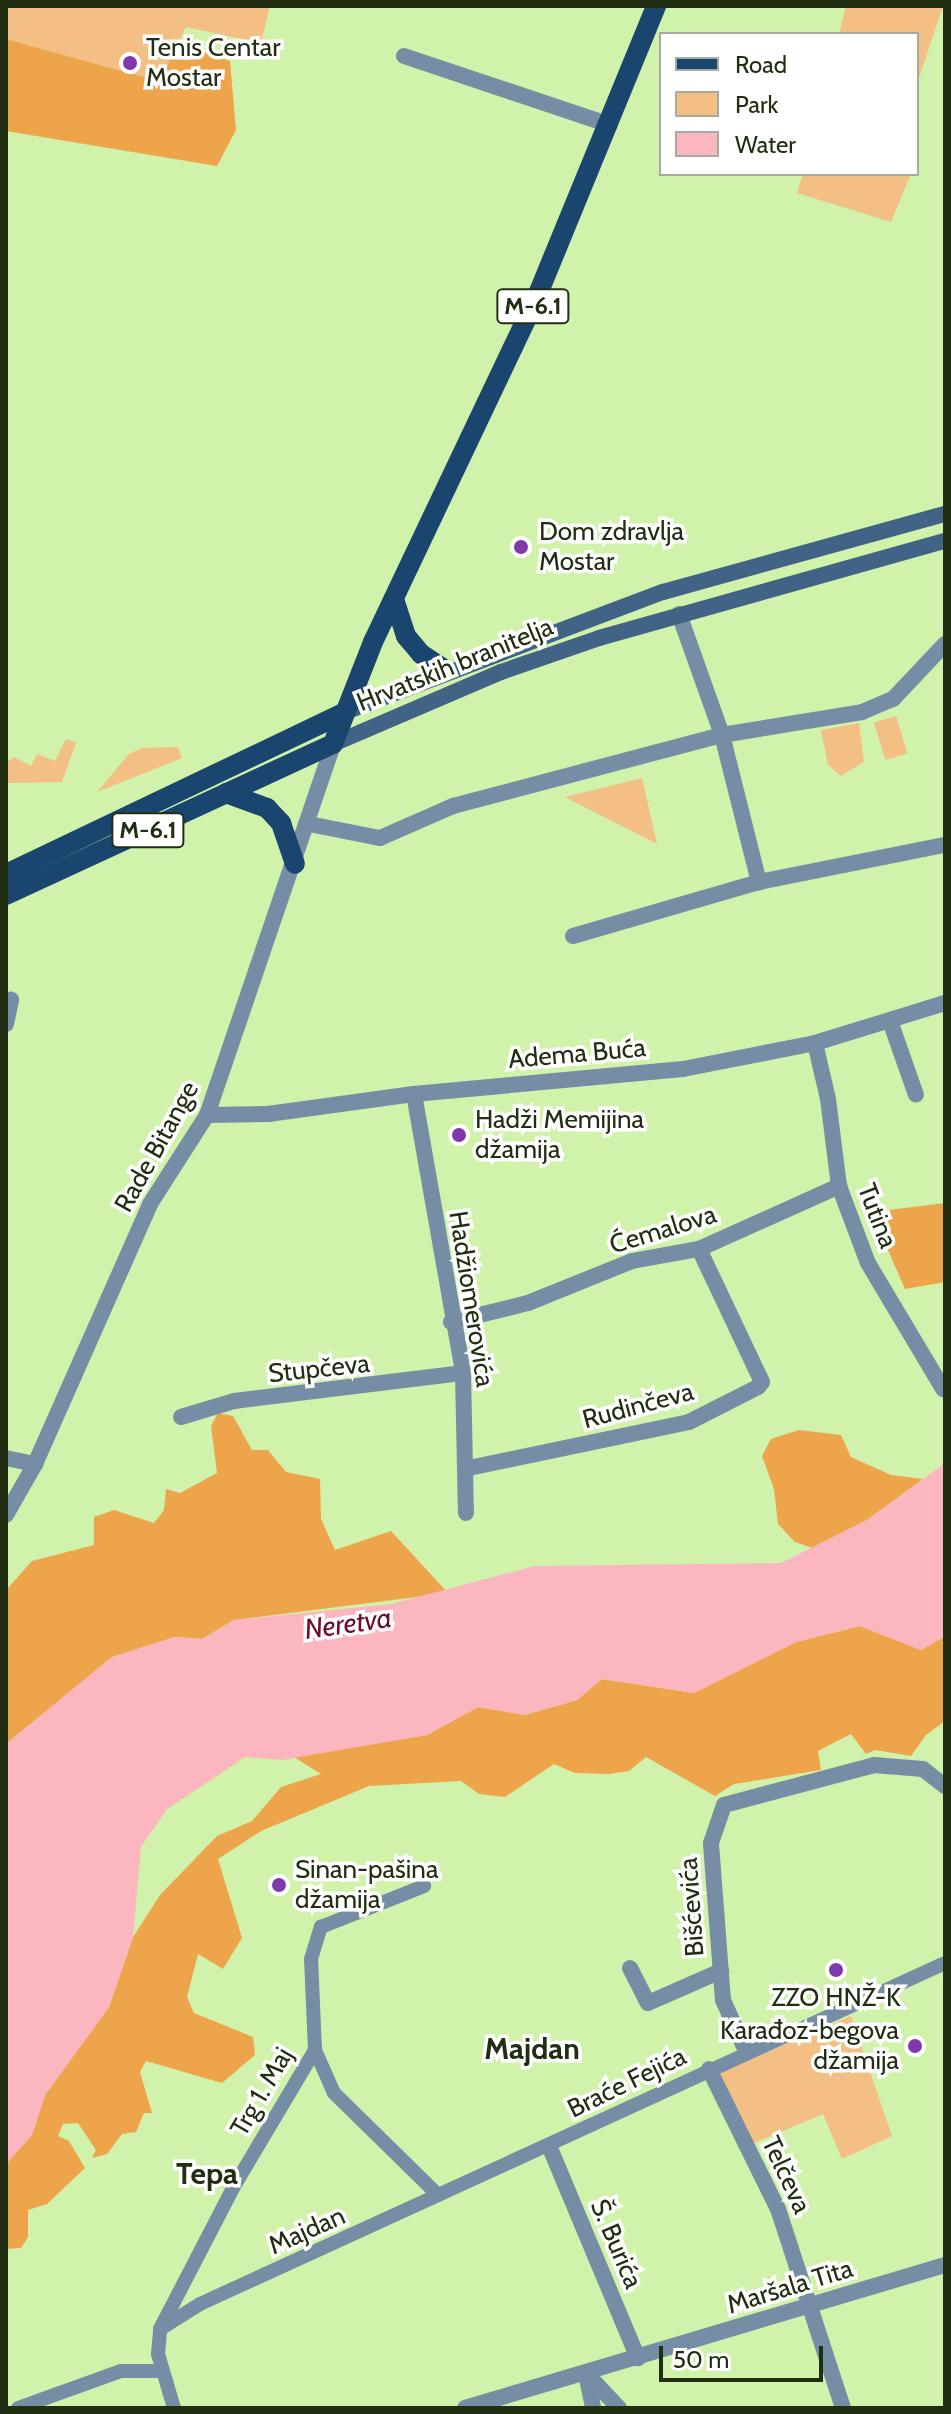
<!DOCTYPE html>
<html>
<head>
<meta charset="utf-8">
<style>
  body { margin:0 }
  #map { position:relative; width:951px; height:2414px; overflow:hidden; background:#d0f2ab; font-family:Cabin,sans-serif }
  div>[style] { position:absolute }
  .green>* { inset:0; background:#f3bf85; transform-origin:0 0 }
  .forest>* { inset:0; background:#eda44a }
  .water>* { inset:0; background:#fbb6c0 }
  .pedestrian>* { height:14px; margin:-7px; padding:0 7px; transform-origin:7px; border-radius:7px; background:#768ea5 }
  .minor>* { height:16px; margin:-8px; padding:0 8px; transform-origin:8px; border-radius:8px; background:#768ea5 }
  .tertiary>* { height:16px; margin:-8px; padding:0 8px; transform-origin:8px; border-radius:8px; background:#768ea5 }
  .secondary>* { height:16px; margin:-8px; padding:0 8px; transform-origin:8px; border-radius:8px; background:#416385 }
  .primary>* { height:20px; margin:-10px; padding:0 10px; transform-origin:10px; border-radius:10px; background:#19456e }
  .dots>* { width:22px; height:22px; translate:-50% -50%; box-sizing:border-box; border:4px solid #fff; border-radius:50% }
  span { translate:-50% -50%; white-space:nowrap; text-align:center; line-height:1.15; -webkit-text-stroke:7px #fff; paint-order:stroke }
  .shield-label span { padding:2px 6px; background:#fff; border:2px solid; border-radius:6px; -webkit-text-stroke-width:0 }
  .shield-label { font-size:24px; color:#212e12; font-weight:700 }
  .poi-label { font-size:26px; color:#212e12 }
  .left { translate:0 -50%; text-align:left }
  .right { translate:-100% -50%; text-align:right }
  .street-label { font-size:26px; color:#212e12 }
  .water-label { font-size:28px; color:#6f0b2d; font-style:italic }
  .quarter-label { font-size:30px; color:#212e12; font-weight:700 }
  .frame { position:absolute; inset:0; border:8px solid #212e12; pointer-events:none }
  .legend { position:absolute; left:659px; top:32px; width:260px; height:144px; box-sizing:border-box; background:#fff; border:2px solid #a6aba0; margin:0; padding:10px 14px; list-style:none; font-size:24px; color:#212e12 }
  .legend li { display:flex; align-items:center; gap:16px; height:40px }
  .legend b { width:40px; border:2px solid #a6aba0 }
  .scale { position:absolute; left:659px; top:2346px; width:164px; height:36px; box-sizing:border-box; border:4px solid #212e12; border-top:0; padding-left:10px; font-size:24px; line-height:28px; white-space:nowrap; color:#212e12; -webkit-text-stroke:6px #fff; paint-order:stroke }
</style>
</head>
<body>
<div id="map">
  <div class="green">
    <i style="clip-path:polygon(6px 6px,270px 6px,261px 43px,186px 27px,161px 82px,6px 39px)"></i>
    <i style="clip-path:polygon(846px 6px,943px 6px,917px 84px,917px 34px,839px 34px)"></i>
    <i style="clip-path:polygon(803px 174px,911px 174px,891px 222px,797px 193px)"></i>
    <i style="left:896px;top:716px;width:39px;height:23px;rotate:73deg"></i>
    <i style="clip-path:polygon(859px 723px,864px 762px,841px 776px,828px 765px,821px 730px)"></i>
    <i style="clip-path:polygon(66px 739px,76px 743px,62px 782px,6px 783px,6px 763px,14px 757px,31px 766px,37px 754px,55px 761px)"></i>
    <i style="clip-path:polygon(178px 747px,182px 758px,97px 792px,129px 754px,142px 748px)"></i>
    <i style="clip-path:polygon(642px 778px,657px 844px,565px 797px)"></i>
    <i style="clip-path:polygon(851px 2016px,892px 2136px,842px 2159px,823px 2114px,747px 2146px,717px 2074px)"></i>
  </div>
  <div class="forest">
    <i style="clip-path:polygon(6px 39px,161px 82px,177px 43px,230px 61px,236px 130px,217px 166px,6px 131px)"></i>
    <i style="clip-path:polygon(945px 1203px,945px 1282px,905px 1289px,885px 1243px,881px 1211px)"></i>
    <i style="clip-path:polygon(218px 1413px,233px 1416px,252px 1450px,268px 1450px,286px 1472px,320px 1479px,321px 1519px,335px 1550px,391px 1531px,448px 1593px,234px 1620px,202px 1639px,175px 1637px,112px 1657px,6px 1744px,6px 1590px,32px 1561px,94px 1545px,94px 1517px,114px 1510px,154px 1523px,164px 1510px,166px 1489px,180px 1493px,217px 1473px,211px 1426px)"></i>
    <i style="clip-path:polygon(799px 1430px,841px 1435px,851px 1457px,891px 1475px,923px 1479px,867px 1520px,812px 1548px,795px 1542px,778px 1524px,774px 1489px,762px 1456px,771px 1439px)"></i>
    <i style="clip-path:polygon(860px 1626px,921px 1650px,945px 1636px,945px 1721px,926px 1735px,911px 1756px,875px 1750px,866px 1754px,851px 1734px,818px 1751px,821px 1770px,734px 1784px,715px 1796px,646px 1757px,629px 1771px,609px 1774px,575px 1773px,554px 1764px,505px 1797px,479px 1794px,461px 1781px,369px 1786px,261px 1831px,218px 1859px,242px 1938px,223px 1969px,198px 1954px,187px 1997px,194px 2013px,253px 2037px,255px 2055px,222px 2083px,146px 2061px,140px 2072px,152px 2113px,144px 2113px,136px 2132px,122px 2134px,107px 2154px,92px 2158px,96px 2150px,78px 2123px,63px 2124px,58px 2136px,69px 2141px,85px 2168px,47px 2204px,28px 2210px,28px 2237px,21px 2248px,6px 2249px,6px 2164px,32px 2135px,45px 2095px,109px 2007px,133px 1937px,160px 1895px,217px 1836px,252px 1821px,281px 1787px,321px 1774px,294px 1757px,427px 1735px,478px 1707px,525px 1715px,577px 1700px,602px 1679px,694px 1693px,796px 1642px)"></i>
  </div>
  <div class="water">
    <i style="clip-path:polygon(945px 1463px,945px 1636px,921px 1650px,860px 1626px,796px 1642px,694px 1693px,602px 1679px,577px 1700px,524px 1715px,478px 1707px,427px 1735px,282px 1760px,245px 1757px,167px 1809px,141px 1847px,133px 1937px,109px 2007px,45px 2095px,32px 2135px,6px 2164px,6px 1744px,112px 1657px,175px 1637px,202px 1639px,234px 1620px,391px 1604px,535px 1566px,781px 1563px,867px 1520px)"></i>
  </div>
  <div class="pedestrian">
    <i style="left:315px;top:2050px;width:91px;rotate:-92.5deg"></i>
    <i style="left:311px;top:1959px;width:34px;rotate:-73deg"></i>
    <i style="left:321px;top:1927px;width:111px;rotate:-21.7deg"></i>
    <i style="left:160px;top:2329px;width:47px;rotate:-32deg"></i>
    <i style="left:200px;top:2304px;width:819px;rotate:-24.59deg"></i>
    <i style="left:18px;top:2408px;width:109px;rotate:-19.8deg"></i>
    <i style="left:121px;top:2371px;width:41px"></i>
    <i style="left:174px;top:2408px;width:56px;rotate:-106.5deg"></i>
    <i style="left:158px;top:2354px;width:25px;rotate:-85deg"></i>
    <i style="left:160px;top:2329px;width:159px;rotate:-62.6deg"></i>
    <i style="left:233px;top:2188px;width:161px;rotate:-59.3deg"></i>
    <i style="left:315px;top:2050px;width:47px;rotate:66.2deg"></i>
    <i style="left:334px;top:2093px;width:146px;rotate:44.4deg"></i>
  </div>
  <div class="minor">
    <i style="left:404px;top:56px;width:217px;rotate:18.5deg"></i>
    <i style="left:679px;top:614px;width:128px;rotate:70.4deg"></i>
    <i style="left:722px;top:735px;width:152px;rotate:75.9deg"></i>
    <i style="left:309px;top:824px;width:72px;rotate:11.2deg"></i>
    <i style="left:380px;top:838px;width:80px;rotate:-23.7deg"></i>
    <i style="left:453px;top:806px;width:278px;rotate:-14.8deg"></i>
    <i style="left:722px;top:735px;width:142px;rotate:-9.3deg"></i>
    <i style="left:862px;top:712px;width:34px;rotate:-23deg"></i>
    <i style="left:893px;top:699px;width:76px;rotate:-46.6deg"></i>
    <i style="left:573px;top:936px;width:194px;rotate:-16.2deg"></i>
    <i style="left:759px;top:882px;width:190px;rotate:-11.3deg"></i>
    <i style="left:890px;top:1021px;width:78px;rotate:70.6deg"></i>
    <i style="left:6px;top:1024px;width:25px;rotate:-78deg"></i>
    <i style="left:815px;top:1043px;width:57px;rotate:76.9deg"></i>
    <i style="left:828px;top:1099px;width:88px;rotate:82.8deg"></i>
    <i style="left:839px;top:1186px;width:82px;rotate:69.4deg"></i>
    <i style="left:868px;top:1263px;width:147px;rotate:59.2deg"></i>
    <i style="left:414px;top:1094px;width:283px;rotate:80deg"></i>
    <i style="left:463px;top:1373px;width:140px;rotate:88.8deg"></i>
    <i style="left:207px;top:1115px;width:61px;rotate:-0.9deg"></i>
    <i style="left:268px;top:1114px;width:147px;rotate:-7.8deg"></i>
    <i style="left:414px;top:1094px;width:270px;rotate:-5.3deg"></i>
    <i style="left:683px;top:1069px;width:135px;rotate:-11.1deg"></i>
    <i style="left:815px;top:1043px;width:136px;rotate:-17.1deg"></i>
    <i style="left:451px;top:1322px;width:79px;rotate:-13.9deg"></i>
    <i style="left:528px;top:1303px;width:112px;rotate:-22deg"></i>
    <i style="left:632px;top:1261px;width:68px;rotate:-10.2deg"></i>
    <i style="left:699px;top:1249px;width:154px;rotate:-24.2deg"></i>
    <i style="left:181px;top:1417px;width:55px;rotate:-16.8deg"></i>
    <i style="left:234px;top:1401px;width:231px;rotate:-7deg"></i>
    <i style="left:6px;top:1458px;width:30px;rotate:12deg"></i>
    <i style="left:469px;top:1468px;width:225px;rotate:-11.8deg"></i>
    <i style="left:689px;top:1422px;width:77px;rotate:-26.9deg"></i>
    <i style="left:758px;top:1387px;width:6px;rotate:-51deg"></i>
    <i style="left:762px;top:1382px;width:147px;rotate:-115.3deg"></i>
    <i style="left:6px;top:1515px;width:59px;rotate:-60.4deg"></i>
    <i style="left:35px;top:1464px;width:284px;rotate:-66.1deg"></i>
    <i style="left:150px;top:1204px;width:106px;rotate:-57.4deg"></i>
    <i style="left:207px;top:1115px;width:392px;rotate:-71.2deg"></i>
    <i style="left:630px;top:1968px;width:39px;rotate:63deg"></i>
    <i style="left:648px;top:2003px;width:80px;rotate:-23.7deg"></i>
    <i style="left:746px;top:2051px;width:56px;rotate:-114.3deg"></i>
    <i style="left:723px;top:2000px;width:157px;rotate:-94.4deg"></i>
    <i style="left:711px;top:1843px;width:40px;rotate:-71.1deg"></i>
    <i style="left:724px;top:1805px;width:155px;rotate:-14.9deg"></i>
    <i style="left:874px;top:1765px;width:49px;rotate:4.7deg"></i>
    <i style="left:923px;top:1769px;width:28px;rotate:38deg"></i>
    <i style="left:709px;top:2069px;width:156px;rotate:63.8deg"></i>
    <i style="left:778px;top:2209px;width:209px;rotate:71.9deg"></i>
    <i style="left:550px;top:2148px;width:228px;rotate:67.3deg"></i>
    <i style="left:586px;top:2373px;width:48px;rotate:46.7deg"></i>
    <i style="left:586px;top:2374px;width:35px;rotate:78deg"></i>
  </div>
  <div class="tertiary">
    <i style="left:465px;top:2408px;width:501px;rotate:-16.59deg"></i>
  </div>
  <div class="secondary">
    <i style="left:345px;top:712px;width:340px;rotate:-20.7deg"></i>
    <i style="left:663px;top:592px;width:293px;rotate:-15.5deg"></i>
    <i style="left:333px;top:744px;width:183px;rotate:-23.2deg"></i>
    <i style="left:501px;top:672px;width:104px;rotate:-19.1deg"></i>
    <i style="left:599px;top:638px;width:359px;rotate:-15.7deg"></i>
  </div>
  <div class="primary">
    <i style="left:394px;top:599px;width:39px;rotate:72deg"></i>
    <i style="left:406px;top:636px;width:23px;rotate:50deg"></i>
    <i style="left:421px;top:654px;width:30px;rotate:33deg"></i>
    <i style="left:226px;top:793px;width:44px;rotate:20.1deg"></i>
    <i style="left:267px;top:808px;width:21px;rotate:47deg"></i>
    <i style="left:281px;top:823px;width:43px;rotate:71.1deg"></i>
    <i style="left:6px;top:874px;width:376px;rotate:-25.5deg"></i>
    <i style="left:6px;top:895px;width:360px;rotate:-24.8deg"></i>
    <i style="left:333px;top:744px;width:110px;rotate:-68.6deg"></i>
    <i style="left:373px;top:642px;width:385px;rotate:-64.6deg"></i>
    <i style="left:538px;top:294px;width:311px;rotate:-67.7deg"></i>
  </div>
  <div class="dots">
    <i style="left:130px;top:63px;background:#7f39ac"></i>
    <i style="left:521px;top:547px;background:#7f39ac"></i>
    <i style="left:459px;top:1135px;background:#7f39ac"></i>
    <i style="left:279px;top:1885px;background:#7f39ac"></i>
    <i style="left:836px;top:1970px;background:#7f39ac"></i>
    <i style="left:915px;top:2046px;background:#7f39ac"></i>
  </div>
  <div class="shield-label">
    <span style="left:533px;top:306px">M-6.1</span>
    <span style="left:148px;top:830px">M-6.1</span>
  </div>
  <div class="poi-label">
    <span class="left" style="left:146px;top:63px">Tenis Centar<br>Mostar</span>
    <span class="left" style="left:539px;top:547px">Dom zdravlja<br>Mostar</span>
    <span class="left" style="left:475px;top:1135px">Hadži Memijina<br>džamija</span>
    <span class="left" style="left:295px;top:1885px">Sinan-pašina<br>džamija</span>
    <span style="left:836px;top:1998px">ZZO HNŽ-K</span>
    <span class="right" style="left:899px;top:2046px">Karađoz-begova<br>džamija</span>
  </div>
  <div class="street-label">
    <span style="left:455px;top:665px;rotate:-22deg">Hrvatskih branitelja</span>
    <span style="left:577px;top:1054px;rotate:-5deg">Adema Buća</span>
    <span style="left:157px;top:1147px;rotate:-61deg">Rade Bitange</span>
    <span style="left:877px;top:1216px;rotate:69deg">Tutina</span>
    <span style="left:663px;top:1230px;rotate:-17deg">Ćemalova</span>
    <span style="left:471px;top:1299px;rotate:81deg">Hadžiomerovića</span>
    <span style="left:319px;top:1369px;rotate:-6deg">Stupčeva</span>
    <span style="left:638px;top:1406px;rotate:-15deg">Rudinčeva</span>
    <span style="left:692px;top:1907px;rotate:-94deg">Bišćevića</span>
    <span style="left:627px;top:2083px;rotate:-26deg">Braće Fejića</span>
    <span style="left:262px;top:2092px;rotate:-60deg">Trg 1. Maj</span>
    <span style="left:786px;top:2175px;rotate:65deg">Telčeva</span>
    <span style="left:307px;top:2231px;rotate:-24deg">Majdan</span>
    <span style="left:616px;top:2244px;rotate:67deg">Š. Burića</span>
    <span style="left:790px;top:2287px;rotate:-17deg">Maršala Tita</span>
  </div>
  <div class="water-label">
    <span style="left:348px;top:1623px;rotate:-8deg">Neretva</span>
  </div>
  <div class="quarter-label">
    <span style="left:532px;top:2049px">Majdan</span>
    <span style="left:207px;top:2174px">Tepa</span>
  </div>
  <div class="frame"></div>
  <ul class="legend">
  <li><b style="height:10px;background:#19456e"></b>Road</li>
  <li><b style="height:22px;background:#f3bf85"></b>Park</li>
  <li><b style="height:22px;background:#fbb6c0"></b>Water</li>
  </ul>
  <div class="scale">50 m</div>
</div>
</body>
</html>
